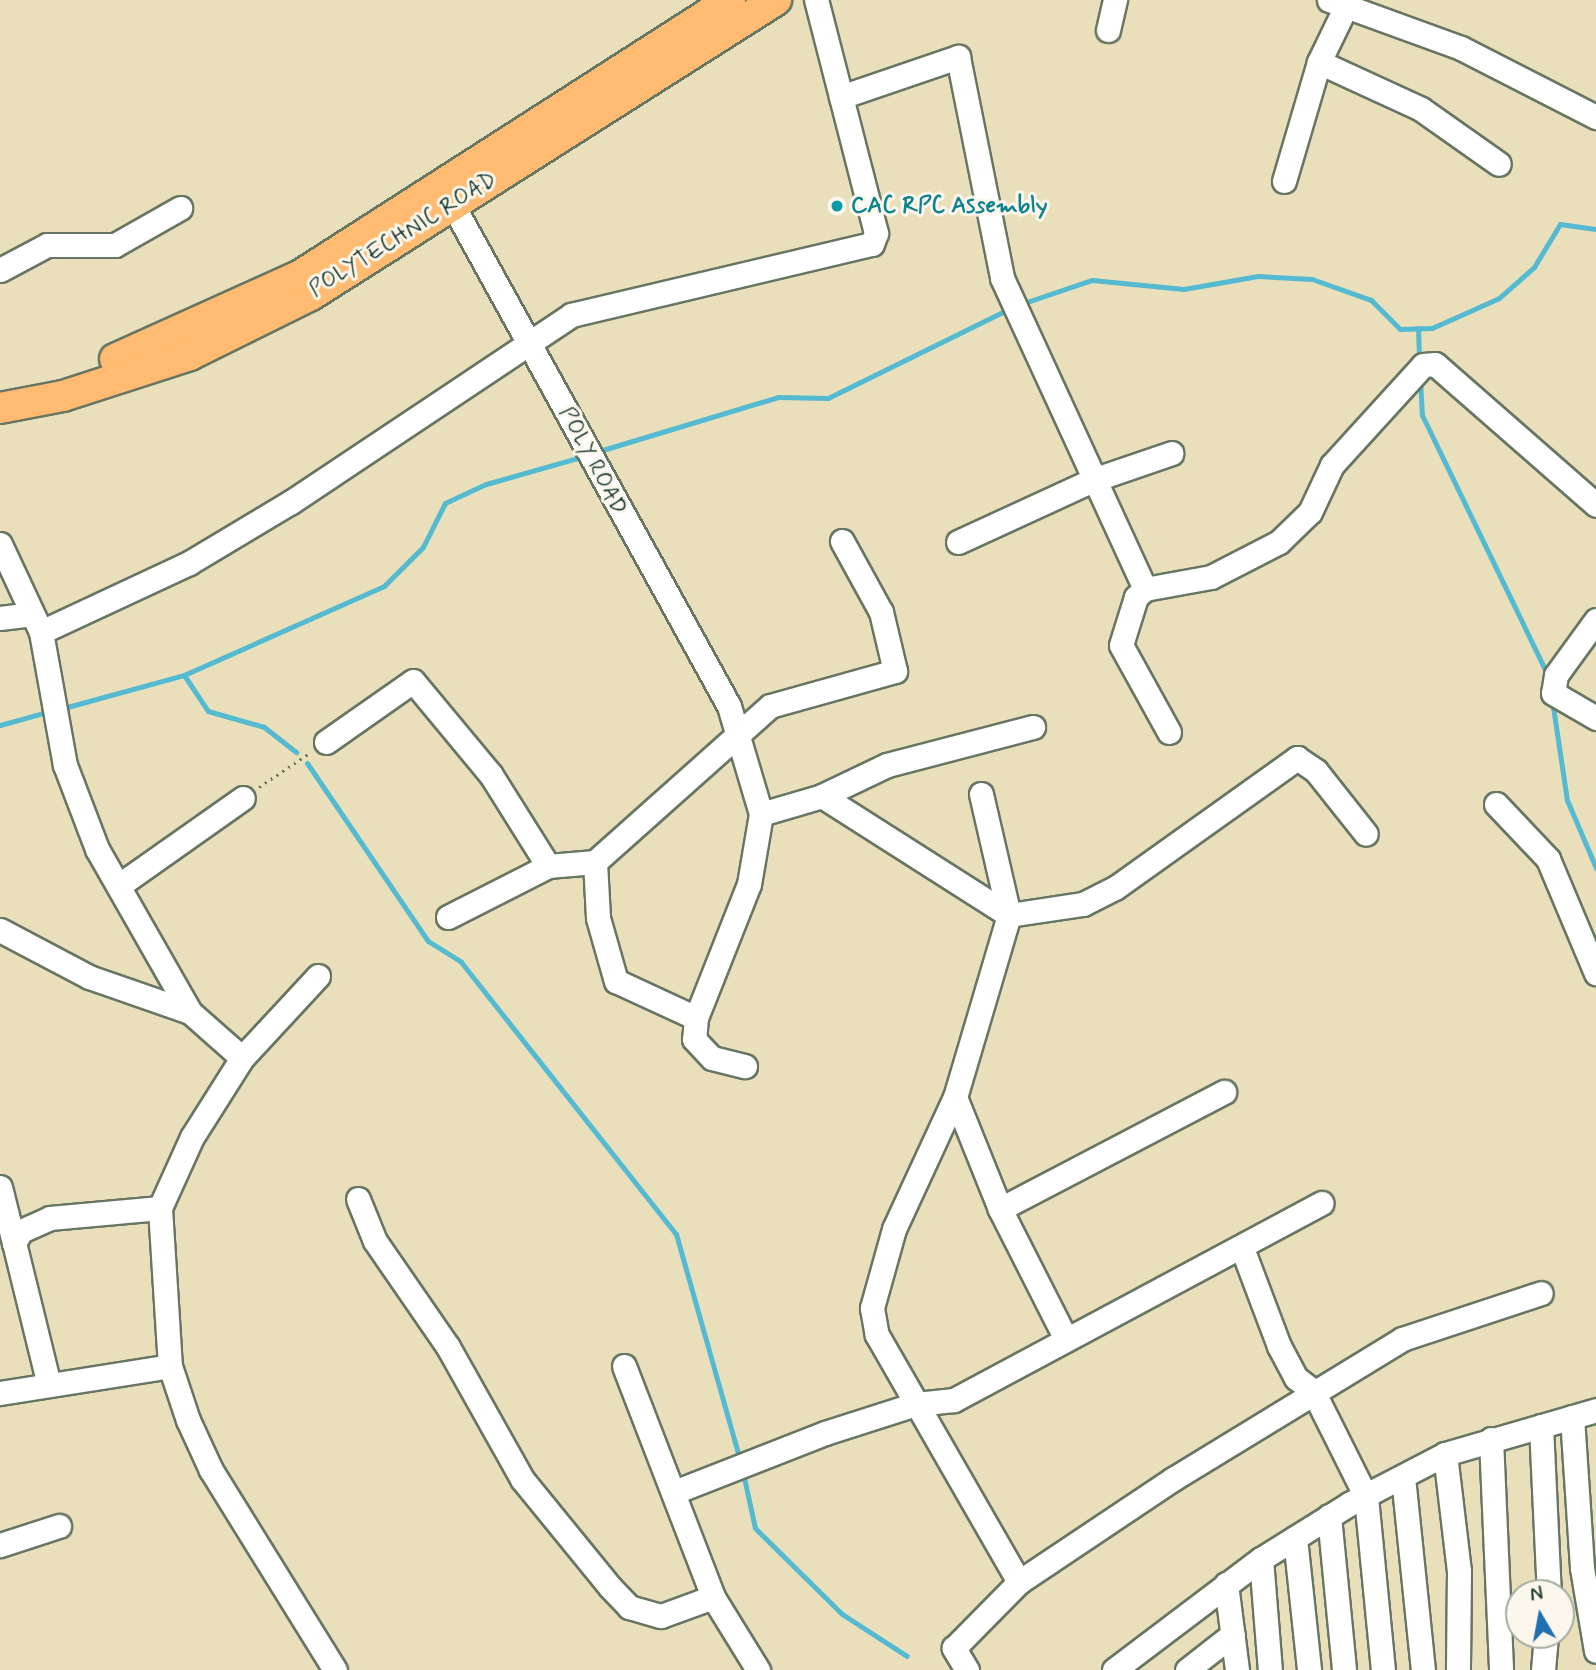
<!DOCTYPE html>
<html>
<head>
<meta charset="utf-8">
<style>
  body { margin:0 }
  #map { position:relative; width:1596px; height:1670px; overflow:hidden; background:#eadfbb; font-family:Mynerve,sans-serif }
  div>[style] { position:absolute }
  .stream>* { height:5px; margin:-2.5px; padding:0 2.5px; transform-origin:2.5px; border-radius:2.5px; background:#53bad1 }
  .path>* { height:2.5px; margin-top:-1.25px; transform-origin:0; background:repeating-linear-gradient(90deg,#667663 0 2px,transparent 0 7px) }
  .roads { filter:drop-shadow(2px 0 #667663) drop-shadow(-2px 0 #667663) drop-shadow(0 2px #667663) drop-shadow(0 -2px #667663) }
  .minor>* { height:23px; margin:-11.5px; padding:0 11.5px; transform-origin:11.5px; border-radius:11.5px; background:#fff }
  .major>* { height:30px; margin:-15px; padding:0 15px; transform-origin:15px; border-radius:15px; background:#ffbb71 }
  .dots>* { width:19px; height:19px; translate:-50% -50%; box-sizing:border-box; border:4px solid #fbf7ec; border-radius:50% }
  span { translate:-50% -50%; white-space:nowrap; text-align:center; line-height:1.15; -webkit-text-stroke:6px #fbf7ec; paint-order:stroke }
  .culture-label { font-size:23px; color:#0d838f; font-weight:700 }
  .left { translate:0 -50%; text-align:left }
  .street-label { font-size:23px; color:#1f3d34 }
  .north { position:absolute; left:1505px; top:1579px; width:70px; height:70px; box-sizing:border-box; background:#fbf7ec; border:2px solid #a3ada2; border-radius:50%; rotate:350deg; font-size:19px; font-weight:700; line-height:28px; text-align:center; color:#1f3d34 }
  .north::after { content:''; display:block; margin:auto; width:24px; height:32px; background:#1f6fb2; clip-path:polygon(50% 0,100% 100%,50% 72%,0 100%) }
</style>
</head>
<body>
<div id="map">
  <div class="stream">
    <i style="left:1021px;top:304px;width:75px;rotate:-18.7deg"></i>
    <i style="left:1092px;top:280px;width:92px;rotate:5.6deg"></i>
    <i style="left:1184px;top:289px;width:75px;rotate:-10deg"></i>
    <i style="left:1258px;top:276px;width:54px;rotate:3.2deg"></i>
    <i style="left:1312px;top:279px;width:63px;rotate:19.6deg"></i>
    <i style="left:1371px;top:300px;width:41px;rotate:45deg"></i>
    <i style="left:1400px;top:329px;width:32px;rotate:-2deg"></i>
    <i style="left:1432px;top:328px;width:73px;rotate:-24.1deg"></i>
    <i style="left:1499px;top:298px;width:47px;rotate:-41.5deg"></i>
    <i style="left:1534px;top:267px;width:50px;rotate:-58.8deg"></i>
    <i style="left:1560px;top:224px;width:36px;rotate:8deg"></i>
    <i style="left:1418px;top:328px;width:32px;rotate:88deg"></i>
    <i style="left:1420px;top:379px;width:36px;rotate:87deg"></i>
    <i style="left:1422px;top:415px;width:290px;rotate:64.2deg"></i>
    <i style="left:596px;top:452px;width:190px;rotate:-16.8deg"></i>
    <i style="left:778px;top:397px;width:50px;rotate:1.1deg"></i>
    <i style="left:828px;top:398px;width:202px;rotate:-26.2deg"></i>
    <i style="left:184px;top:675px;width:43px;rotate:56.3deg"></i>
    <i style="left:208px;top:711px;width:58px;rotate:15.9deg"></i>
    <i style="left:264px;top:727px;width:41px;rotate:38deg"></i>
    <i style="left:1552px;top:700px;width:101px;rotate:81.5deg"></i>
    <i style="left:1567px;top:800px;width:74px;rotate:66.9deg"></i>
    <i style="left:60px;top:709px;width:129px;rotate:-15.3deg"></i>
    <i style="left:184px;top:675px;width:219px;rotate:-24deg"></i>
    <i style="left:384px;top:586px;width:55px;rotate:-45deg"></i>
    <i style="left:423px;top:547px;width:49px;rotate:-63.4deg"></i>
    <i style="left:445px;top:503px;width:45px;rotate:-24.9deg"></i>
    <i style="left:486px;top:484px;width:102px;rotate:-15.9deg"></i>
    <i style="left:0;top:725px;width:53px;rotate:-15.4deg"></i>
    <i style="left:307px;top:763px;width:215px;rotate:55.8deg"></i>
    <i style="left:428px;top:941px;width:39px;rotate:32deg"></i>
    <i style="left:461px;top:962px;width:347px;rotate:51.7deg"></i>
    <i style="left:676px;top:1234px;width:235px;rotate:74.2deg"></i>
    <i style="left:743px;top:1473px;width:56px;rotate:77.7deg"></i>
    <i style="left:755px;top:1528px;width:122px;rotate:44.7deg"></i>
    <i style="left:842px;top:1614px;width:77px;rotate:32.9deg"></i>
  </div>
  <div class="path">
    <i style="left:259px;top:787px;width:63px;rotate:-33.9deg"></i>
  </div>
  <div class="roads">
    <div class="minor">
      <i style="left:1329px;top:0;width:140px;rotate:20deg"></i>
      <i style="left:1461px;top:48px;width:152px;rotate:27.1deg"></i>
      <i style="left:1108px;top:30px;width:31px;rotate:-77deg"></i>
      <i style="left:1319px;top:62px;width:112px;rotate:24.7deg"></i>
      <i style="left:1421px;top:109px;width:95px;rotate:35.2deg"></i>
      <i style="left:841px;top:97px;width:124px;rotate:-18.9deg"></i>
      <i style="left:958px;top:57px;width:225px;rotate:78.7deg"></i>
      <i style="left:1002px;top:278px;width:342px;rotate:65.3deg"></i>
      <i style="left:1284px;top:181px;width:124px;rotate:-73.6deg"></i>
      <i style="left:1319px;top:62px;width:69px;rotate:-64.2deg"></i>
      <i style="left:445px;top:191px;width:588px;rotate:61.13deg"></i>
      <i style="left:729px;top:706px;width:113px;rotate:73.5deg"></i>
      <i style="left:761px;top:814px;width:71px;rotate:99.7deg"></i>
      <i style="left:749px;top:884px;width:144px;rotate:111.6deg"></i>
      <i style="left:696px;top:1018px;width:21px;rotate:95deg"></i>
      <i style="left:694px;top:1039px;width:26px;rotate:47deg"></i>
      <i style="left:712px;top:1058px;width:34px;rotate:14deg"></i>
      <i style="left:0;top:270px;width:53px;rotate:-28deg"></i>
      <i style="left:47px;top:245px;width:68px"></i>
      <i style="left:115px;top:245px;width:75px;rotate:-29.6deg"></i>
      <i style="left:958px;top:542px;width:149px;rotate:-24.7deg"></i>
      <i style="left:1093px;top:480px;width:83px;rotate:-18.9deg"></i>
      <i style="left:0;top:544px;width:97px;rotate:65deg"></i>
      <i style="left:41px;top:632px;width:135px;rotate:79.8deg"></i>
      <i style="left:65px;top:765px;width:90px;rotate:69.1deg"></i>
      <i style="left:97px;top:849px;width:188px;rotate:60.3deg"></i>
      <i style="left:190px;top:1012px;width:69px;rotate:41.5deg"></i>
      <i style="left:0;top:618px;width:31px;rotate:-7deg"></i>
      <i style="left:1596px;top:620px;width:68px;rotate:126deg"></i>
      <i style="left:1556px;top:675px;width:18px;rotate:99deg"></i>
      <i style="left:1553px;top:693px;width:50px;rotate:30.2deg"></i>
      <i style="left:41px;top:632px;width:163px;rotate:-25deg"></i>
      <i style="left:189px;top:563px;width:119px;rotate:-30.9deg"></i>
      <i style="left:291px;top:502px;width:337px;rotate:-33.7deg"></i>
      <i style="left:571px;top:315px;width:309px;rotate:-13.3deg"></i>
      <i style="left:872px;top:244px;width:12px;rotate:-70deg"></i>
      <i style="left:876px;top:233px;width:241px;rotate:-104.4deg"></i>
      <i style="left:1169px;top:732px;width:99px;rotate:-118.9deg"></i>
      <i style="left:1121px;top:645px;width:50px;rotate:-72.6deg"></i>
      <i style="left:1136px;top:597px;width:12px;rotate:-42deg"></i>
      <i style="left:1145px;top:589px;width:67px;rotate:-10.3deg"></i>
      <i style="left:1211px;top:577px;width:76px;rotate:-27.2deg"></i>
      <i style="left:1279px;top:542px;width:43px;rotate:-44.1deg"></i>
      <i style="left:1310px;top:512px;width:52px;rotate:-64.9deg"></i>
      <i style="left:1332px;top:465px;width:135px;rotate:-47.7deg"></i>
      <i style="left:1423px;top:365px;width:12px;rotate:-5deg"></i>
      <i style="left:1435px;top:364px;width:214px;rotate:41.2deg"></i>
      <i style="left:326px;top:742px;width:106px;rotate:-35deg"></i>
      <i style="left:413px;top:681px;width:122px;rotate:50.3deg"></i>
      <i style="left:491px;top:775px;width:107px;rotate:57.9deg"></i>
      <i style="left:981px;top:794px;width:124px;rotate:77deg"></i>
      <i style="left:1009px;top:915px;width:190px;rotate:106.5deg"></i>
      <i style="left:955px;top:1097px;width:145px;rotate:114.8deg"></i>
      <i style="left:894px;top:1229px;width:82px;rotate:105.6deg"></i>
      <i style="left:872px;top:1308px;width:27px;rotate:80deg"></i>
      <i style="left:877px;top:1335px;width:285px;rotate:60.1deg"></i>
      <i style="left:822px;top:796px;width:222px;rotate:32.5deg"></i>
      <i style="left:1009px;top:915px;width:75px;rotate:-8.5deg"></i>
      <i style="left:1083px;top:904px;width:36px;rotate:-27deg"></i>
      <i style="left:1115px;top:888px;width:224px;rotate:-35.5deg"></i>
      <i style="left:1297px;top:758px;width:23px;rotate:34deg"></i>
      <i style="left:1316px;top:771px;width:80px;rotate:51.6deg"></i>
      <i style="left:1496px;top:804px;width:76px;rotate:46.6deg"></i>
      <i style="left:1548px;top:859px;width:124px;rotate:67.2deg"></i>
      <i style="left:761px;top:814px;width:64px;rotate:-16.4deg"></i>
      <i style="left:822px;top:796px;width:72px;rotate:-25.5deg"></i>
      <i style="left:887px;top:765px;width:151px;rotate:-14.6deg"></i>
      <i style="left:595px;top:862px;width:56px;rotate:86.9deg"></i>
      <i style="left:598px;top:918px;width:66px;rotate:74.1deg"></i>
      <i style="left:616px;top:981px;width:88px;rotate:24.8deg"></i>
      <i style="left:121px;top:884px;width:149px;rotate:-35.2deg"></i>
      <i style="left:448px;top:917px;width:112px;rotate:-27deg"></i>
      <i style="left:548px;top:866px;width:47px;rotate:-4.9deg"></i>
      <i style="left:595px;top:862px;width:234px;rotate:-41.7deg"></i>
      <i style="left:770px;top:706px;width:130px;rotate:-15.6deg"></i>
      <i style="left:895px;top:671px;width:61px;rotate:-103.3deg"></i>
      <i style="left:881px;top:612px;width:81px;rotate:-118.8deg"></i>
      <i style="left:0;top:930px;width:101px;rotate:27.8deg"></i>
      <i style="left:89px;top:977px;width:107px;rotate:19.1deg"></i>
      <i style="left:318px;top:976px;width:112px;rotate:132.8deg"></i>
      <i style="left:242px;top:1058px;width:93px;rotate:122.3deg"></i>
      <i style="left:192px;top:1137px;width:78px;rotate:114.3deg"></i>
      <i style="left:160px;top:1208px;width:158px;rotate:86.4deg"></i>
      <i style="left:170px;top:1366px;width:57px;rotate:71.6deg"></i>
      <i style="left:188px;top:1420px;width:55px;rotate:65.3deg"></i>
      <i style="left:211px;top:1470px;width:235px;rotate:58.2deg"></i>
      <i style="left:955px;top:1097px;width:121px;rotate:68.1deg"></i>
      <i style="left:1000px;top:1209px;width:144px;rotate:63.1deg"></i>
      <i style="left:0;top:1187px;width:58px;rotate:76deg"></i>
      <i style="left:358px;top:1199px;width:45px;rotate:68deg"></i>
      <i style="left:375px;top:1241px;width:129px;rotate:55.4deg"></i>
      <i style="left:448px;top:1347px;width:151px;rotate:60.7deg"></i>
      <i style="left:522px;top:1479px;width:139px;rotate:50.8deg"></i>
      <i style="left:610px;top:1587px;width:28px;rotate:46deg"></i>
      <i style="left:629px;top:1607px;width:33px;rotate:16deg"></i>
      <i style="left:661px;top:1616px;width:55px;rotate:-20.1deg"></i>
      <i style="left:1000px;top:1209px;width:253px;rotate:-27.6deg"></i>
      <i style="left:1242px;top:1248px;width:105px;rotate:69.3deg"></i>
      <i style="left:1279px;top:1346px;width:36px;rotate:62deg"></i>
      <i style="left:1296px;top:1378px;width:21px;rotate:37deg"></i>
      <i style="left:1313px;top:1391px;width:119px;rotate:63.4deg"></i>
      <i style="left:1366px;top:1497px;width:174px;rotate:84.4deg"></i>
      <i style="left:624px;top:1366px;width:248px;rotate:68.9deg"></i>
      <i style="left:713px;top:1597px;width:86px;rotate:58.3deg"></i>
      <i style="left:49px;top:1385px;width:146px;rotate:-103.8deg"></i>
      <i style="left:14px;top:1243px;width:14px;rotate:-60deg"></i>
      <i style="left:21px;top:1231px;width:32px;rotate:-24deg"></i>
      <i style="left:50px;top:1218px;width:110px;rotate:-5.2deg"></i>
      <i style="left:0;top:1393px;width:172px;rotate:-9deg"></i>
      <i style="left:1572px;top:1417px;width:151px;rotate:86.2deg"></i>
      <i style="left:1582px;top:1568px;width:84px;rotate:80.4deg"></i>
      <i style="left:1541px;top:1426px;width:167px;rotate:87.3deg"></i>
      <i style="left:1491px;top:1439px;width:231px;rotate:87.5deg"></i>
      <i style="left:1445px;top:1454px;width:118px;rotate:83.2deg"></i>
      <i style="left:1459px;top:1571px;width:99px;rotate:90.6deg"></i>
      <i style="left:1403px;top:1477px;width:194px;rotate:84.1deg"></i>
      <i style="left:677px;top:1491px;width:159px;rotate:-21.4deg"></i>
      <i style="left:825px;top:1433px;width:96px;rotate:-17.7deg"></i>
      <i style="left:916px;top:1404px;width:38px;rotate:-6deg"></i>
      <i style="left:954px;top:1400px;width:417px;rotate:-28.2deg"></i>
      <i style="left:1329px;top:1516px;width:155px;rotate:84.4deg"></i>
      <i style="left:1295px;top:1538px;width:133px;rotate:83.9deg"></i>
      <i style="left:0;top:1545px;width:62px;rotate:-17.9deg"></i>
      <i style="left:1261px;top:1559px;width:111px;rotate:85.4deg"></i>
      <i style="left:1226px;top:1584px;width:87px;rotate:82.7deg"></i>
      <i style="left:967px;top:1670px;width:26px;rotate:-121deg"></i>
      <i style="left:954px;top:1648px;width:93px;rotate:-45.4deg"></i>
      <i style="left:1019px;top:1582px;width:185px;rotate:-33.8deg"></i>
      <i style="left:1173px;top:1479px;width:268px;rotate:-31.4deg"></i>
      <i style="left:1402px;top:1339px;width:146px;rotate:-18.3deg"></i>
      <i style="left:1114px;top:1670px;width:184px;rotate:-37.1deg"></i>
      <i style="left:1261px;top:1559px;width:104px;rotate:-32deg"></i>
      <i style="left:1349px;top:1504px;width:108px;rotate:-27.5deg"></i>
      <i style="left:1445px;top:1454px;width:157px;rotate:-16.2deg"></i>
      <i style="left:1187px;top:1670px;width:58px;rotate:-38deg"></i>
      <i style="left:1543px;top:1670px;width:35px;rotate:-85deg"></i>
    </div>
    <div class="major">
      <i style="left:115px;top:359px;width:204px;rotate:-24.3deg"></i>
      <i style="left:301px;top:275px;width:510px;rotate:-32.66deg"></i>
      <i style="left:0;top:408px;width:64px;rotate:-10.8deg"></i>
      <i style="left:63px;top:396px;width:133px;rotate:-17.9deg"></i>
      <i style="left:190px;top:355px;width:135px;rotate:-26.4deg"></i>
      <i style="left:311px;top:295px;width:551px;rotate:-32.39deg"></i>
    </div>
  </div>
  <div class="dots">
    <i style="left:837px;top:206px;background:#0f9aa8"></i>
  </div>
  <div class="culture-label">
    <span class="left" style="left:851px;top:206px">CAC RPC Assembly</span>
  </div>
  <div class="street-label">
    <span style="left:403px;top:235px;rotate:-32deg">POLYTECHNIC ROAD</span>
    <span style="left:592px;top:461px;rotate:62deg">POLY ROAD</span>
  </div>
  <div class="north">N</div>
</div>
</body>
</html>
